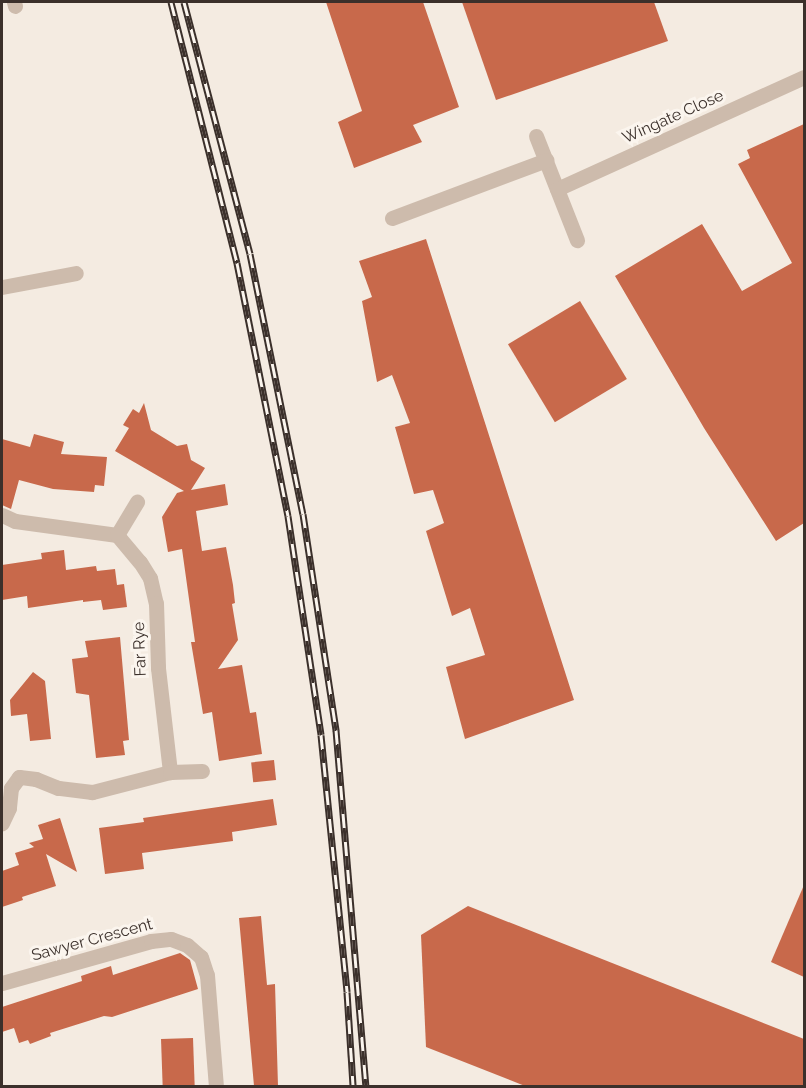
<!DOCTYPE html>
<html>
<head>
<meta charset="utf-8">
<style>
  body { margin:0 }
  #map { position:relative; width:806px; height:1088px; overflow:hidden; background:#f4ebe1; font-family:Raleway,sans-serif }
  div>[style] { position:absolute }
  .building>* { inset:0; background:#c8694b; transform-origin:0 0 }
  .minor>* { height:15px; margin:-7.5px; padding:0 7.5px; transform-origin:7.5px; border-radius:7.5px; background:#cdbbac }
  .rail>* { height:7px; margin-top:-3.5px; transform-origin:0; background:repeating-linear-gradient(90deg,#fbf5ee 0 14px,#3b302b 0 28px); box-sizing:border-box; border-block:2px solid #3b302b }
  span { translate:-50% -50%; white-space:nowrap; text-align:center; line-height:1.15; -webkit-text-stroke:6px #fbf5ee; paint-order:stroke }
  .street-label { font-size:16px; color:#3b302b }
  .frame { position:absolute; inset:0; border:3px solid #3b302b; pointer-events:none }
</style>
</head>
<body>
<div id="map">
  <div class="building">
    <i style="clip-path:polygon(326px 2px,423px 2px,459px 107px,413px 125px,422px 142px,354px 168px,338px 122px,362px 111px)"></i>
    <i style="clip-path:polygon(462px 2px,654px 2px,668px 41px,496px 100px)"></i>
    <i style="clip-path:polygon(804px 124px,804px 523px,776px 541px,704px 428px,615px 276px,702px 224px,742px 291px,792px 263px,738px 164px,750px 158px,747px 150px)"></i>
    <i style="clip-path:polygon(426px 239px,574px 700px,465px 739px,446px 667px,485px 655px,470px 608px,452px 616px,426px 531px,444px 523px,433px 490px,414px 494px,395px 427px,410px 423px,392px 375px,377px 382px,362px 301px,372px 297px,359px 261px)"></i>
    <i style="left:580px;top:301px;width:91px;height:84px;rotate:59deg"></i>
    <i style="clip-path:polygon(144px 403px,151px 430px,177px 446px,187px 444px,191px 460px,205px 468px,191px 490px,225px 484px,228px 505px,196px 511px,202px 551px,226px 547px,233px 585px,235px 603px,232px 604px,238px 640px,218px 669px,242px 665px,250px 713px,256px 712px,262px 754px,219px 761px,212px 712px,203px 714px,191px 642px,195px 642px,182px 549px,168px 552px,162px 517px,177px 493px,184px 491px,115px 451px,129px 428px,123px 425px,133px 409px,139px 413px)"></i>
    <i style="clip-path:polygon(34px 434px,64px 442px,61px 454px,107px 457px,104px 486px,95px 485px,94px 492px,53px 489px,19px 480px,11px 509px,2px 505px,2px 439px,30px 447px)"></i>
    <i style="clip-path:polygon(64px 550px,66px 570px,96px 566px,97px 571px,115px 569px,117px 585px,124px 584px,127px 607px,103px 610px,101px 600px,83px 602px,83px 600px,28px 608px,27px 596px,2px 600px,2px 565px,42px 559px,41px 553px)"></i>
    <i style="clip-path:polygon(120px 637px,129px 740px,123px 741px,125px 755px,96px 758px,89px 695px,76px 693px,72px 659px,88px 657px,85px 641px)"></i>
    <i style="clip-path:polygon(33px 672px,45px 681px,51px 739px,30px 741px,27px 714px,11px 716px,10px 700px)"></i>
    <i style="left:274px;top:760px;width:20px;height:23px;rotate:84deg"></i>
    <i style="clip-path:polygon(273px 799px,277px 825px,232px 832px,233px 841px,142px 853px,144px 869px,105px 874px,99px 828px,144px 822px,143px 818px)"></i>
    <i style="clip-path:polygon(60px 818px,77px 872px,46px 854px,56px 886px,22px 897px,23px 900px,2px 907px,2px 871px,19px 865px,15px 853px,34px 847px,29px 843px,43px 839px,38px 825px)"></i>
    <i style="clip-path:polygon(804px 885px,804px 977px,771px 962px)"></i>
    <i style="clip-path:polygon(468px 906px,804px 1039px,804px 1086px,525px 1086px,426px 1047px,421px 935px)"></i>
    <i style="clip-path:polygon(261px 916px,267px 985px,275px 984px,278px 1086px,254px 1086px,239px 918px)"></i>
    <i style="clip-path:polygon(180px 953px,190px 960px,198px 989px,112px 1017px,104px 1016px,50px 1033px,51px 1036px,30px 1044px,28px 1040px,19px 1043px,14px 1028px,2px 1032px,2px 1007px,82px 981px,81px 976px,111px 966px,113px 975px)"></i>
    <i style="left:193px;top:1038px;width:48px;height:32px;rotate:88deg"></i>
  </div>
  <div class="minor">
    <i style="left:14px;top:2px;width:4px;rotate:76deg"></i>
    <i style="left:536px;top:136px;width:112px;rotate:68.5deg"></i>
    <i style="left:557px;top:189px;width:271px;rotate:-24.4deg"></i>
    <i style="left:392px;top:218px;width:165px;rotate:-20.6deg"></i>
    <i style="left:2px;top:287px;width:75px;rotate:-10.7deg"></i>
    <i style="left:2px;top:515px;width:14px;rotate:25deg"></i>
    <i style="left:15px;top:521px;width:103px;rotate:7.8deg"></i>
    <i style="left:117px;top:535px;width:35px;rotate:50deg"></i>
    <i style="left:140px;top:562px;width:19px;rotate:58deg"></i>
    <i style="left:150px;top:578px;width:26px;rotate:77deg"></i>
    <i style="left:156px;top:603px;width:65px;rotate:88.2deg"></i>
    <i style="left:158px;top:668px;width:105px;rotate:83.4deg"></i>
    <i style="left:170px;top:772px;width:81px;rotate:165.6deg"></i>
    <i style="left:92px;top:792px;width:34px;rotate:-173deg"></i>
    <i style="left:58px;top:788px;width:24px;rotate:-158deg"></i>
    <i style="left:36px;top:779px;width:17px;rotate:-173deg"></i>
    <i style="left:19px;top:777px;width:14px;rotate:126deg"></i>
    <i style="left:11px;top:788px;width:20px;rotate:96deg"></i>
    <i style="left:9px;top:808px;width:17px;rotate:115deg"></i>
    <i style="left:117px;top:535px;width:39px;rotate:-59deg"></i>
    <i style="left:170px;top:772px;width:32px;rotate:-2deg"></i>
    <i style="left:2px;top:983px;width:155px;rotate:-15.7deg"></i>
    <i style="left:151px;top:941px;width:20px;rotate:-6deg"></i>
    <i style="left:171px;top:939px;width:17px;rotate:21deg"></i>
    <i style="left:187px;top:945px;width:18px;rotate:41deg"></i>
    <i style="left:201px;top:957px;width:19px;rotate:72deg"></i>
    <i style="left:207px;top:975px;width:111px;rotate:85.4deg"></i>
  </div>
  <div class="rail">
    <i style="left:171px;top:2px;width:269px;rotate:75.8deg"></i>
    <i style="left:237px;top:263px;width:258px;rotate:78.6deg"></i>
    <i style="left:288px;top:516px;width:221px;rotate:81.4deg"></i>
    <i style="left:321px;top:735px;width:258px;rotate:84.2deg"></i>
    <i style="left:347px;top:992px;width:94px;rotate:86.3deg"></i>
    <i style="left:184px;top:2px;width:260px;rotate:75.3deg"></i>
    <i style="left:250px;top:254px;width:265px;rotate:78.5deg"></i>
    <i style="left:303px;top:514px;width:219px;rotate:81.3deg"></i>
    <i style="left:336px;top:730px;width:357px;rotate:85.2deg"></i>
  </div>
  <div class="street-label">
    <span style="left:673px;top:117px;rotate:-24deg">Wingate Close</span>
    <span style="left:140px;top:649px;rotate:-92deg">Far Rye</span>
    <span style="left:92px;top:940px;rotate:-15deg">Sawyer Crescent</span>
  </div>
  <div class="frame"></div>
</div>
</body>
</html>
